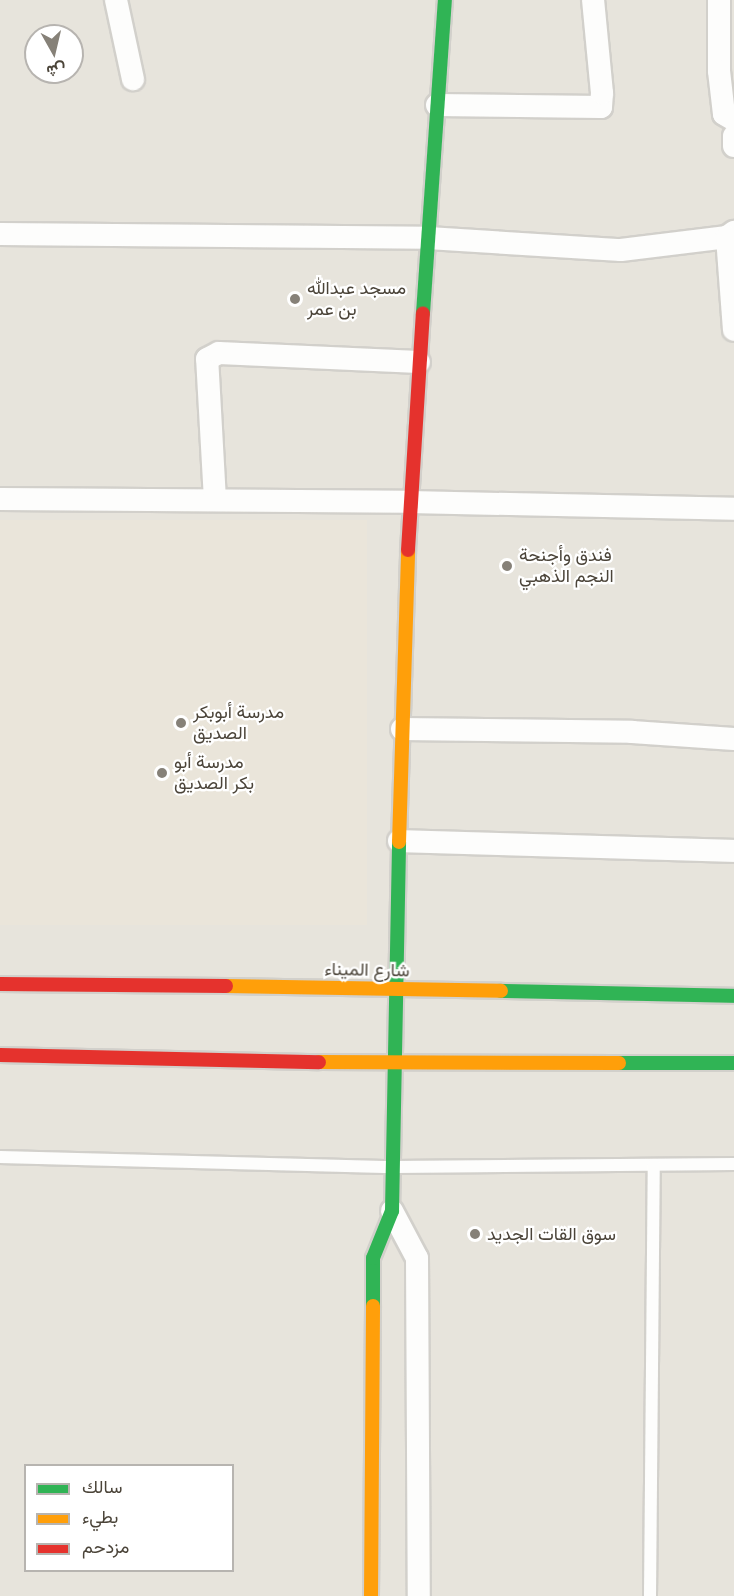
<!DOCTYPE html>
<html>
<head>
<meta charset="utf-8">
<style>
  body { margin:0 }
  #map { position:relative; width:734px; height:1596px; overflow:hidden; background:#f4f2ee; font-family:"Space Grotesk",Vazirmatn,sans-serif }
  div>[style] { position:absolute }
  .residential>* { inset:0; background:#e7e4dc }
  .education>* { inset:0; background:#eae5da; transform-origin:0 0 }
  .roads { filter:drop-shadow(2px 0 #d2d0cb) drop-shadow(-2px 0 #d2d0cb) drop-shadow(0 2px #d2d0cb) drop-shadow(0 -2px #d2d0cb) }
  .lane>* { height:12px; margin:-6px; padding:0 6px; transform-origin:6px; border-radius:6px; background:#fdfdfc }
  .street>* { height:22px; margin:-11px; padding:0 11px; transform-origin:11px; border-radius:11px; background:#fdfdfc }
  .fast>* { height:14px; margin:-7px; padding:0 7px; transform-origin:7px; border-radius:7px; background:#30b455 }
  .slow>* { height:14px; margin:-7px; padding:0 7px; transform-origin:7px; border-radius:7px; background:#ff9f0a }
  .jam>* { height:14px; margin:-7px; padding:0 7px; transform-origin:7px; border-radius:7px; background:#e5322d }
  .dots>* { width:16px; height:16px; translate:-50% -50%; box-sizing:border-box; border:3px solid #fff; border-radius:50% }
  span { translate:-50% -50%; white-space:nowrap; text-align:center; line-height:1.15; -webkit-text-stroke:4.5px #fff; paint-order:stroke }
  .poi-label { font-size:18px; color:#4b4439 }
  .left { translate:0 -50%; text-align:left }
  .street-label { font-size:18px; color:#4b4439 }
  .legend { position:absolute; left:24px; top:1464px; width:210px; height:108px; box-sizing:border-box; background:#fff; border:2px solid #b7b4b0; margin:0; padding:8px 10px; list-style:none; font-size:18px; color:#4b4439 }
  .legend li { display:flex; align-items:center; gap:12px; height:30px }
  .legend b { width:30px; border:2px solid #b7b4b0 }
  .north { position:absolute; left:24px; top:24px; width:60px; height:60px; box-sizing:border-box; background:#fff; border:2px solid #b7b4b0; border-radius:50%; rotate:172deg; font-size:16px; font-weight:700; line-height:24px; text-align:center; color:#4b4439 }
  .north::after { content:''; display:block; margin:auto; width:21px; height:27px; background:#868178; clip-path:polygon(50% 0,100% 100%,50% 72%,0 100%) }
</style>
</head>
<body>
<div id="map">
  <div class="residential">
    <i style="clip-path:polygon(evenodd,0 0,734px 0,734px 1596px,0 1596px,0 0,36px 36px,72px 36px,72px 72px,36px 72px,36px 36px,0 0,26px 1466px,232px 1466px,232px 1570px,26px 1570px,26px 1466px)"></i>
  </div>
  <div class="education">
    <i style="left:0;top:520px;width:367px;height:405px"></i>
  </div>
  <div class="roads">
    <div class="lane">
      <i style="left:0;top:1157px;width:394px;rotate:1.5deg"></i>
      <i style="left:394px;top:1167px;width:340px;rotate:-0.5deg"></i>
      <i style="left:650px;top:1596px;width:431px;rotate:-89.5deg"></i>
    </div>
    <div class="street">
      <i style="left:116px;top:0;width:81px;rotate:77.9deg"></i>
      <i style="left:719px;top:0;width:71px;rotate:90deg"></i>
      <i style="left:719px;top:71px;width:43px;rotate:83.4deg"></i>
      <i style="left:724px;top:114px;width:12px;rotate:31deg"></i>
      <i style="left:437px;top:105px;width:164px;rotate:0.7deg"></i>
      <i style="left:601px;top:107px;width:14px;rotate:-86deg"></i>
      <i style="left:602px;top:93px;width:93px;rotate:-95.5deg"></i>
      <i style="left:734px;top:136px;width:10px;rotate:90deg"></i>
      <i style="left:0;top:234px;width:428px;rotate:0.5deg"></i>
      <i style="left:428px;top:238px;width:193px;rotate:3.6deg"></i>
      <i style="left:621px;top:250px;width:107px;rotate:-7deg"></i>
      <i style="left:727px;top:237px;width:9px;rotate:-36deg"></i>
      <i style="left:727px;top:237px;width:93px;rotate:85.7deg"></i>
      <i style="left:0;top:499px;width:409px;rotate:0.4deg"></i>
      <i style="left:409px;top:502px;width:325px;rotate:1.2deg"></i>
      <i style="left:215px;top:500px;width:141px;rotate:-93.2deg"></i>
      <i style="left:207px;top:359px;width:13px;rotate:-27deg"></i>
      <i style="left:219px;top:353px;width:200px;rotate:2.6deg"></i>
      <i style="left:402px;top:729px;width:230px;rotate:0.7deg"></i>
      <i style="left:632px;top:732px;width:102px;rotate:3.9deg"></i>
      <i style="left:399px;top:841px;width:335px;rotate:1.7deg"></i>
      <i style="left:392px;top:1211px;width:53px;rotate:62deg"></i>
      <i style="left:417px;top:1258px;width:338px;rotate:89.7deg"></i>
    </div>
    <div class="fast">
      <i style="left:423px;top:313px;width:314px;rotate:-86deg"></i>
      <i style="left:501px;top:991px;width:233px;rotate:1.2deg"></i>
      <i style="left:619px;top:1063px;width:115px"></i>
      <i style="left:373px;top:1306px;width:48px;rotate:-90deg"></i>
      <i style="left:373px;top:1258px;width:51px;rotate:-68deg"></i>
      <i style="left:392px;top:1211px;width:369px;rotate:-88.9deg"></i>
    </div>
    <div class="slow">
      <i style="left:399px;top:842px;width:292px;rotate:-88.2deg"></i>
      <i style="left:226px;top:986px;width:275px;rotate:1deg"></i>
      <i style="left:319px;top:1062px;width:300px;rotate:0.2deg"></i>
      <i style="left:371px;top:1596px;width:290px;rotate:-89.6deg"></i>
    </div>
    <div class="jam">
      <i style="left:408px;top:550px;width:237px;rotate:-86.4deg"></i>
      <i style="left:0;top:984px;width:226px;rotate:0.5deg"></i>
      <i style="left:0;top:1055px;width:319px;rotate:1.3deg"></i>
    </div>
  </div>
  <div class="dots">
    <i style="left:295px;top:299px;background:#868178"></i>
    <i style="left:507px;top:566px;background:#868178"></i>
    <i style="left:181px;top:723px;background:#868178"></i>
    <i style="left:162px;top:773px;background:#868178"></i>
    <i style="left:475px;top:1234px;background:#868178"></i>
  </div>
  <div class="poi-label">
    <span class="left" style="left:307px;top:299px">مسجد عبدالله<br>بن عمر</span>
    <span class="left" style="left:519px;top:566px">فندق وأجنحة<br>النجم الذهبي</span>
    <span class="left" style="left:193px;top:723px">مدرسة أبوبكر<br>الصديق</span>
    <span class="left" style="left:174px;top:773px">مدرسة أبو<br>بكر الصديق</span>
    <span class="left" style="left:487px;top:1234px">سوق القات الجديد</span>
  </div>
  <div class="street-label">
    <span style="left:367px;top:970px;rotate:1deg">شارع الميناء</span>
  </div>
  <ul class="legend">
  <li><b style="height:8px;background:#30b455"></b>سالك</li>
  <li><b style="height:8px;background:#ff9f0a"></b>بطيء</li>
  <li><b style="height:8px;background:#e5322d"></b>مزدحم</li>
  </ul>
  <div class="north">ش</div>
</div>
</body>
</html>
